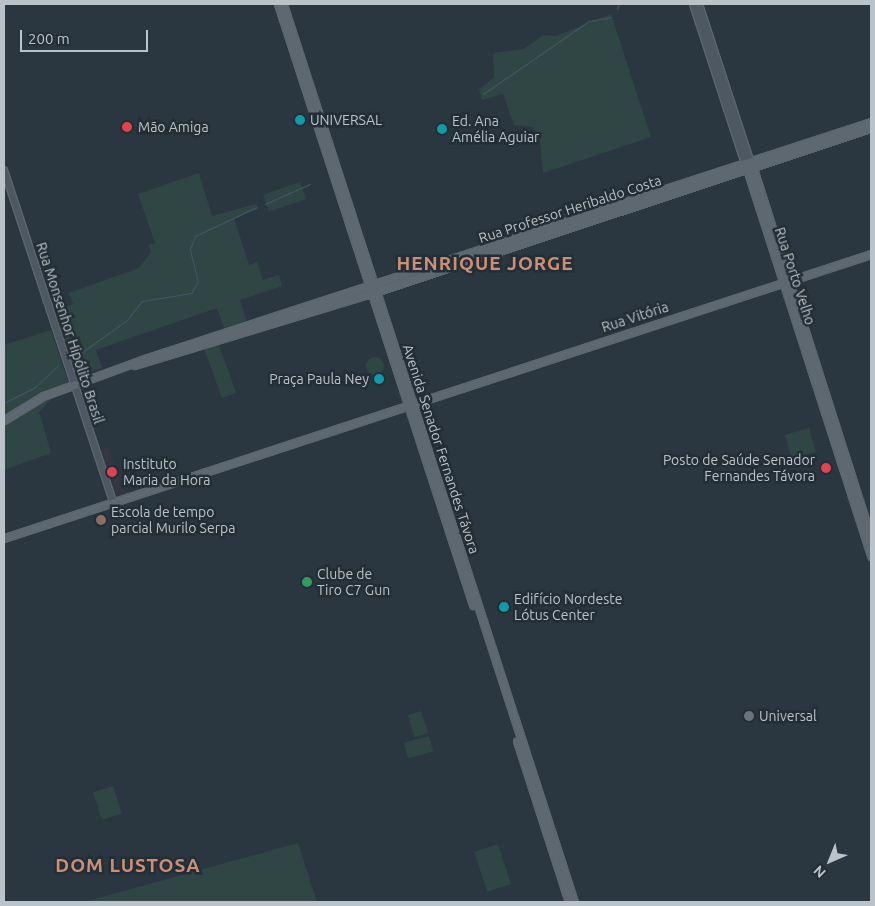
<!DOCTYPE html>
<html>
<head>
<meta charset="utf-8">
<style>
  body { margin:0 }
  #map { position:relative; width:875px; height:906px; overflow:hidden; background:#2a3740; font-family:Ubuntu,sans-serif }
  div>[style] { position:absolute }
  .medical>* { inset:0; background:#363642 }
  .green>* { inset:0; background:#304644; transform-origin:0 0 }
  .round { border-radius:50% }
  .stream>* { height:1px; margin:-0.5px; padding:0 0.5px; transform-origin:0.5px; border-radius:0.5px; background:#425767 }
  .roads { filter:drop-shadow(1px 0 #5c666e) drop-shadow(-1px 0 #5c666e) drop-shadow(0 1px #5c666e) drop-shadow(0 -1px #5c666e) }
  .secondary>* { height:6px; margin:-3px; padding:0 3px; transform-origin:3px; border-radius:3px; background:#4d5863 }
  .primary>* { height:7px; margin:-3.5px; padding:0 3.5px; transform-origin:3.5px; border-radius:3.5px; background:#5d6870 }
  .dots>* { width:14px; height:14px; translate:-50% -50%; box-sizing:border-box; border:2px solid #232e36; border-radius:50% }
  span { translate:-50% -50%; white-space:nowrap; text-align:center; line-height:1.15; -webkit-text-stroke:5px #232e36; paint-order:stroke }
  .poi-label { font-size:14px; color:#bbc3ca }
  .left { translate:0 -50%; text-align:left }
  .right { translate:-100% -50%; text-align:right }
  .street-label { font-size:14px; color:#bbc3ca }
  .district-label { font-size:19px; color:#cb8e76; font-weight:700; letter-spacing:1px }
  .frame { position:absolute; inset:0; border:5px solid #bbc3ca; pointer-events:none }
  .north { position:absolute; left:805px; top:836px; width:50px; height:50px; -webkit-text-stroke:4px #232e36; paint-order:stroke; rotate:224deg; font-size:14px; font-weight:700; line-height:20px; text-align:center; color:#bbc3ca }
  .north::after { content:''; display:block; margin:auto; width:18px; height:22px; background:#bbc3ca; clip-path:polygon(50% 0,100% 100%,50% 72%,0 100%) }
  .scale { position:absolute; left:20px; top:30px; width:128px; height:22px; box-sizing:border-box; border:2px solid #bbc3ca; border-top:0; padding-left:6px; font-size:15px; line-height:18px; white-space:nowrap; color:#bbc3ca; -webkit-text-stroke:4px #232e36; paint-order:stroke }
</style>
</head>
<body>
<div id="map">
  <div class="medical">
    <i style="clip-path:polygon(108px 446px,125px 494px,118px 496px,100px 451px)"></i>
  </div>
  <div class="green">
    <i style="clip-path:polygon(611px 14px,651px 137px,543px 173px,540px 141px,533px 127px,514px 125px,503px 94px,482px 100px,479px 89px,494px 78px,493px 53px,524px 49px,543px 35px,556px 36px)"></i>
    <i style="clip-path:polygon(199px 173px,212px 216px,256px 204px,258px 209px,234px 218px,249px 265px,257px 262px,263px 280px,279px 275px,282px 286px,240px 300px,248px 324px,225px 331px,217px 308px,96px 350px,102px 368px,75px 376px,59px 327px,67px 324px,61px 309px,73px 304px,69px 293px,139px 268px,151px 252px,149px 245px,155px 243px,138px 194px)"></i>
    <i style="left:300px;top:182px;width:18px;height:39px;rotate:71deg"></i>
    <i style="clip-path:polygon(51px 330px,68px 381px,39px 412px,51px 453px,4px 470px,4px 345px)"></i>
    <i style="left:218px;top:343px;width:53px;height:15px;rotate:70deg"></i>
    <i class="round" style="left:366px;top:357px;width:18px;height:18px"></i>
    <i style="left:809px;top:428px;width:25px;height:25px;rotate:74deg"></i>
    <i style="left:421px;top:711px;width:23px;height:14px;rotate:72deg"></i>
    <i style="left:429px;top:736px;width:16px;height:26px;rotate:75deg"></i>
    <i style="left:113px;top:786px;width:29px;height:21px;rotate:72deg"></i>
    <i style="clip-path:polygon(298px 843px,317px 902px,84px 902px)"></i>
    <i style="left:498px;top:844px;width:42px;height:25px;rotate:72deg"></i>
  </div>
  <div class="stream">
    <i style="left:617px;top:9px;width:5px;rotate:-68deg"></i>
    <i style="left:483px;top:94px;width:129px;rotate:-34.6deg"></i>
    <i style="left:589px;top:21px;width:22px;rotate:-10deg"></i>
    <i style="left:265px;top:204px;width:49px;rotate:-24deg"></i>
    <i style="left:71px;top:360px;width:69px;rotate:-35.5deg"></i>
    <i style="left:127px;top:320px;width:24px;rotate:-52deg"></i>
    <i style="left:142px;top:301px;width:50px;rotate:-9.3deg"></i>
    <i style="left:191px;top:293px;width:13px;rotate:-58deg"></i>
    <i style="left:198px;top:282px;width:34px;rotate:-104deg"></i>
    <i style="left:190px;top:249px;width:14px;rotate:-69deg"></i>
    <i style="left:195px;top:236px;width:68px;rotate:-25.1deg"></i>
    <i style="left:4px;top:403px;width:34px;rotate:-27deg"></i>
    <i style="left:34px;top:388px;width:33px;rotate:-43deg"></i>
  </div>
  <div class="roads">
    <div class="secondary">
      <i style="left:693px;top:4px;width:168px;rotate:72deg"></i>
      <i style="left:699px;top:4px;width:167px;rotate:71.9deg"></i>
      <i style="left:4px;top:170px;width:349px;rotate:71.8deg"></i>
    </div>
    <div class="primary">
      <i style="left:278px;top:4px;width:632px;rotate:72.02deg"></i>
      <i style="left:283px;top:4px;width:944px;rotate:72.04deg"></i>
      <i style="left:752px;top:165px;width:392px;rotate:72.3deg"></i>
      <i style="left:746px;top:166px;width:410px;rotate:72.2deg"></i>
      <i style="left:135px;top:365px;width:245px;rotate:-16.9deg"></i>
      <i style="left:369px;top:294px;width:529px;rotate:-18.3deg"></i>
      <i style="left:4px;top:420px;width:46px;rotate:-31.6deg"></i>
      <i style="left:43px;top:396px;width:108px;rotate:-20.1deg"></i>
      <i style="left:144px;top:359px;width:765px;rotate:-18.06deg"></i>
      <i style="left:4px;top:538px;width:912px;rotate:-18.14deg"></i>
      <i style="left:517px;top:741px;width:169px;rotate:72.1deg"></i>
    </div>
  </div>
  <div class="dots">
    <i style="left:300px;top:120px;background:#0f9aa8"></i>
    <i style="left:127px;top:127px;background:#e0444e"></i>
    <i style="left:442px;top:129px;background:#0f9aa8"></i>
    <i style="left:379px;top:379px;background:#0f9aa8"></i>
    <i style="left:826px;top:468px;background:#e0444e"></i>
    <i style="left:112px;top:472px;background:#e0444e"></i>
    <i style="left:101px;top:520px;background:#8d6e63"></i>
    <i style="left:307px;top:582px;background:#2e9e5b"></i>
    <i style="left:504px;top:607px;background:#0f9aa8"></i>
    <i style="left:749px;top:716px;background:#6b7280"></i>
  </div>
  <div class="poi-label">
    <span class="left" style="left:310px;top:120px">UNIVERSAL</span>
    <span class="left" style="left:452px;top:129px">Ed. Ana<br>Amélia Aguiar</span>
    <span class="left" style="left:138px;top:127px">Mão Amiga</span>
    <span class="right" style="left:369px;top:379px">Praça Paula Ney</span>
    <span class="right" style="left:815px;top:468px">Posto de Saúde Senador<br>Fernandes Távora</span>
    <span class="left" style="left:123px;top:472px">Instituto<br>Maria da Hora</span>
    <span class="left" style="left:111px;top:520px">Escola de tempo<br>parcial Murilo Serpa</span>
    <span class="left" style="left:317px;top:582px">Clube de<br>Tiro C7 Gun</span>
    <span class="left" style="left:514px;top:607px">Edifício Nordeste<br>Lótus Center</span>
    <span class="left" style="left:759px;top:716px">Universal</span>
  </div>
  <div class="street-label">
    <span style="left:570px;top:209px;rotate:-18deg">Rua Professor Heribaldo Costa</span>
    <span style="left:795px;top:276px;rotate:72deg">Rua Porto Velho</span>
    <span style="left:635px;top:317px;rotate:-18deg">Rua Vitória</span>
    <span style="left:70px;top:333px;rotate:72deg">Rua Monsenhor Hipólito Brasil</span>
    <span style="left:441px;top:449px;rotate:72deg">Avenida Senador Fernandes Távora</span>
  </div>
  <div class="district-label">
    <span style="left:485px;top:264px">HENRIQUE JORGE</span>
    <span style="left:128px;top:866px">DOM LUSTOSA</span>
  </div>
  <div class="frame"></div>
  <div class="north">N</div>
  <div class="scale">200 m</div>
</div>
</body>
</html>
